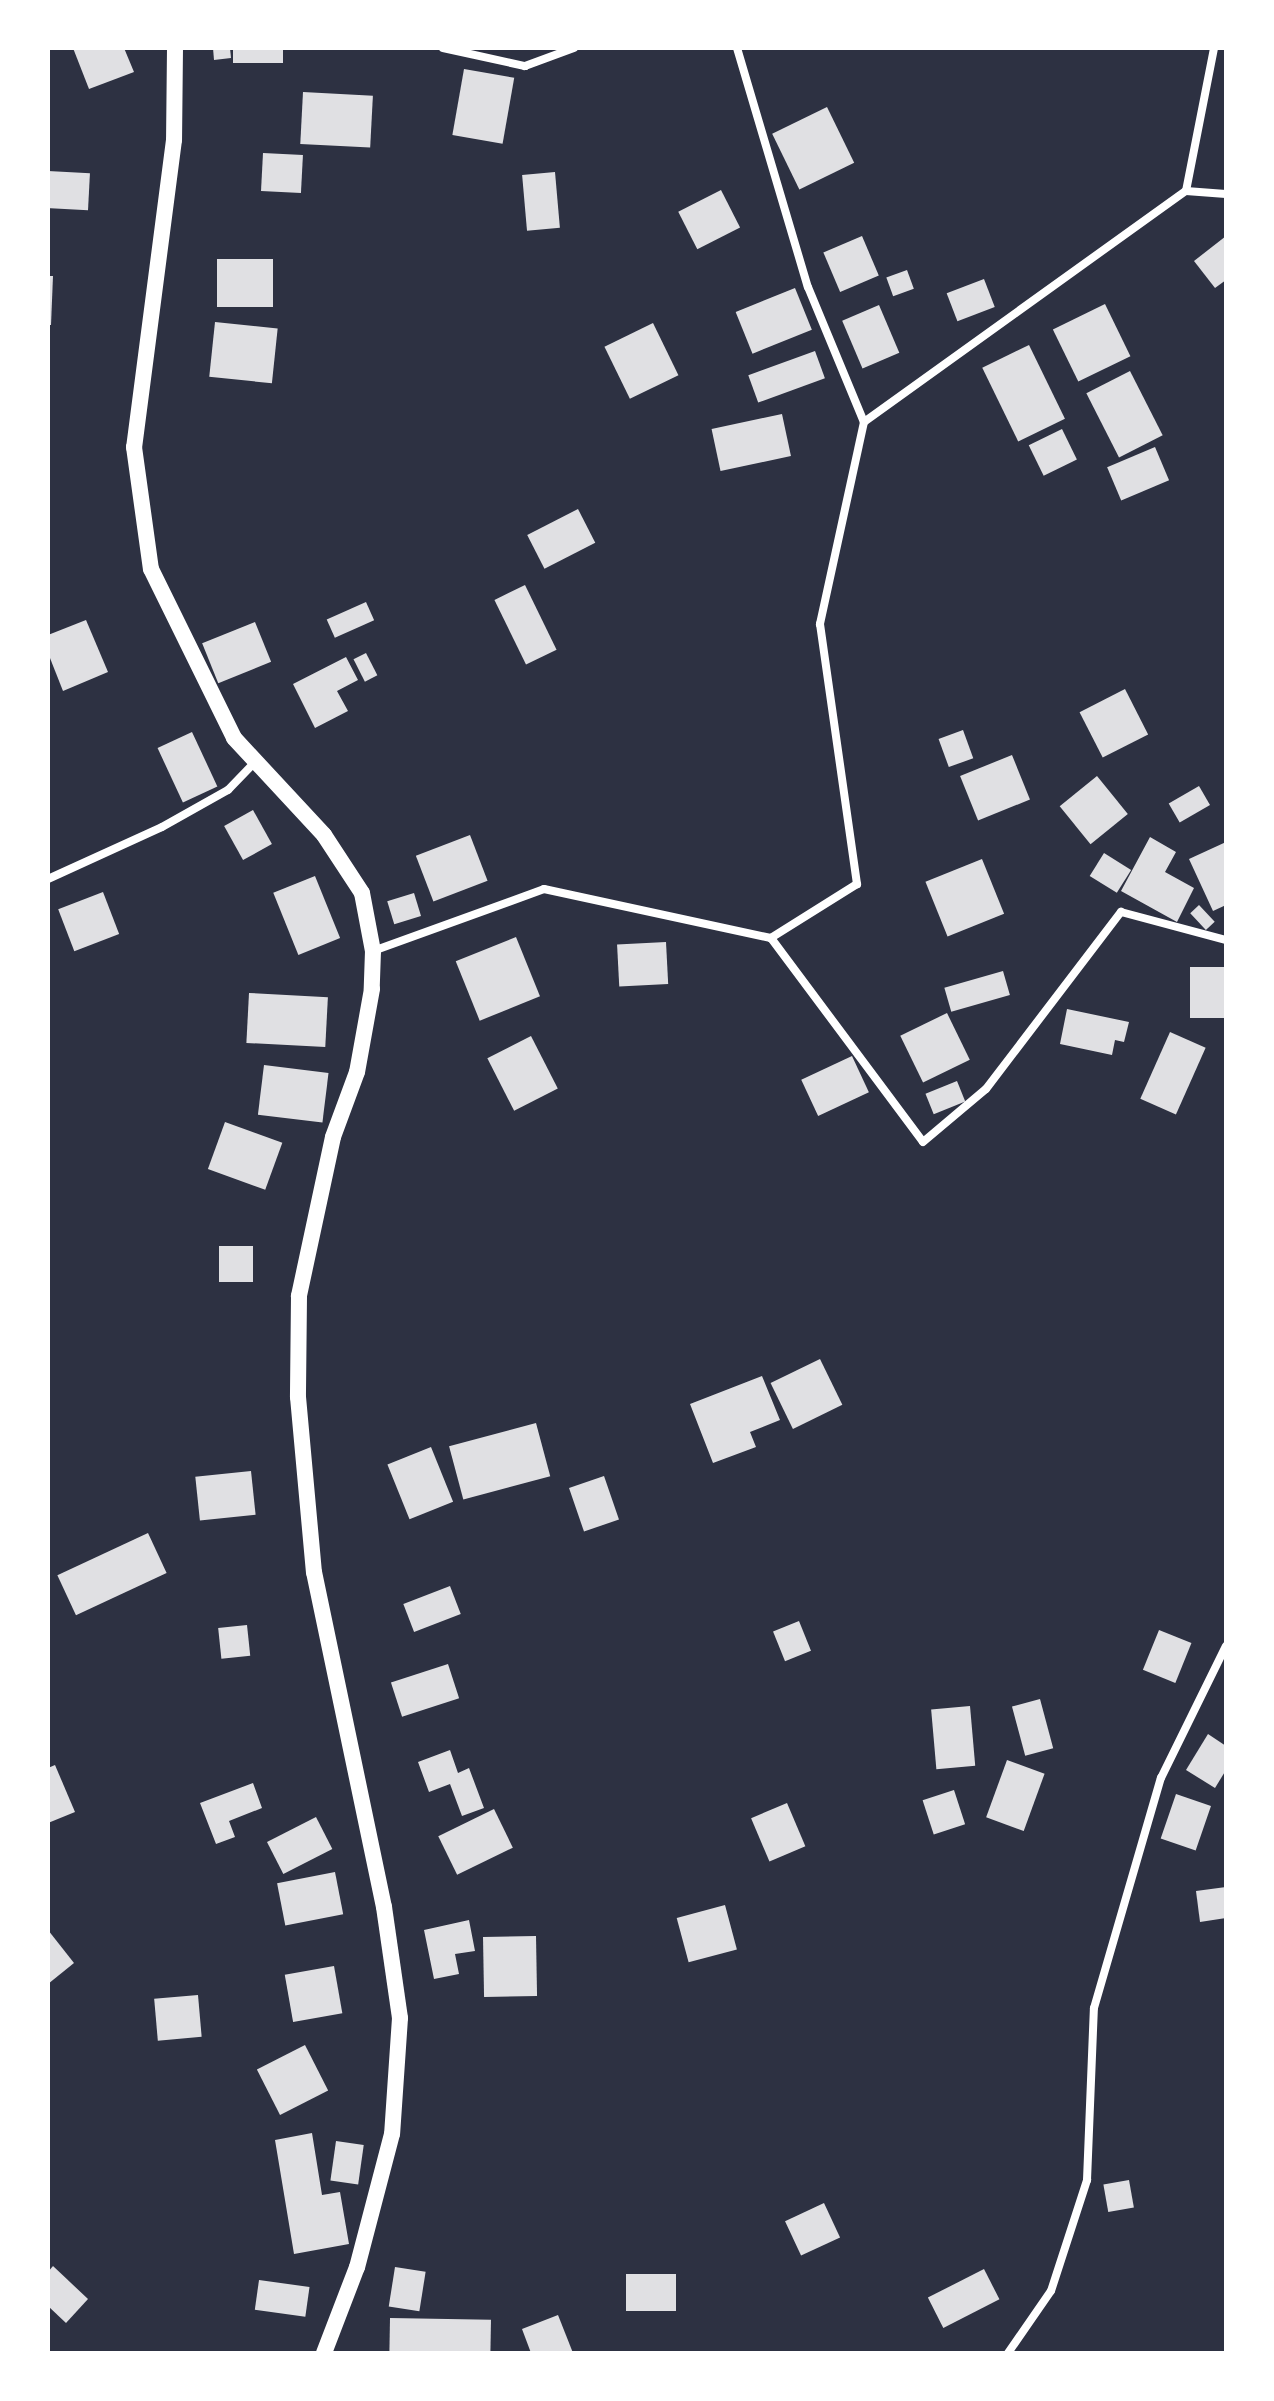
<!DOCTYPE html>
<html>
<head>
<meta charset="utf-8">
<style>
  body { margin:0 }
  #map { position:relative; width:1274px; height:2401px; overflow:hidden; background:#2d3142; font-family:"Space Grotesk",sans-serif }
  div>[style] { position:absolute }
  .building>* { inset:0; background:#e0e0e3; transform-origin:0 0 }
  .minor>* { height:8px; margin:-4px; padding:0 4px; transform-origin:4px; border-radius:4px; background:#fff }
  .secondary>* { height:16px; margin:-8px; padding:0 8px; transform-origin:8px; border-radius:8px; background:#fff }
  span { translate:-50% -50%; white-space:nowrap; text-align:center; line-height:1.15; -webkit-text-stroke:8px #fff; paint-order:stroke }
  .frame { position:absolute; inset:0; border:50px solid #fff; pointer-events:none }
</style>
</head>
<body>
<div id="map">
  <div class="building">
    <i style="clip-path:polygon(73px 48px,124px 48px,134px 72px,89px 89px)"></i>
    <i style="clip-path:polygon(213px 48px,230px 48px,231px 58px,214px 60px)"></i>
    <i style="left:233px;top:48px;width:50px;height:15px"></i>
    <i style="left:464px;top:69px;width:51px;height:67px;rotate:10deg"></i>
    <i style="left:303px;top:92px;width:70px;height:52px;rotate:3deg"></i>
    <i style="left:827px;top:107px;width:62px;height:61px;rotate:64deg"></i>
    <i style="left:263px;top:153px;width:40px;height:38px;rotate:3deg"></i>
    <i style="left:48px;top:171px;width:42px;height:37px;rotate:3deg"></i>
    <i style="left:555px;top:172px;width:56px;height:33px;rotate:85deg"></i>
    <i style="left:721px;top:190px;width:42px;height:48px;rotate:63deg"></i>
    <i style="left:862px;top:236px;width:43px;height:42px;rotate:67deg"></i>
    <i style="clip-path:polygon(1226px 236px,1226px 280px,1215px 288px,1194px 261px)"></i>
    <i style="left:217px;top:259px;width:56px;height:48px"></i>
    <i style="left:907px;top:270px;width:20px;height:22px;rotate:70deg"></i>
    <i style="clip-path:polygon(48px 276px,53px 276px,51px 325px,48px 325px)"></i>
    <i style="left:984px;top:279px;width:30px;height:40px;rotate:69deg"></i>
    <i style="left:795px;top:288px;width:45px;height:64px;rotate:68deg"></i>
    <i style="left:1105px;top:304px;width:58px;height:58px;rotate:64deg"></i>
    <i style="left:879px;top:305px;width:52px;height:40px;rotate:67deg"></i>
    <i style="left:215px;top:322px;width:63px;height:55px;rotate:6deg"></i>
    <i style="left:653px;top:323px;width:58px;height:54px;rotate:64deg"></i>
    <i style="left:1029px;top:345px;width:82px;height:52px;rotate:64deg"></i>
    <i style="left:815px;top:351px;width:29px;height:71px;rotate:70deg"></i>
    <i style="left:1130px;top:371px;width:72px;height:49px;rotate:63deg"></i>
    <i style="left:782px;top:414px;width:43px;height:72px;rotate:78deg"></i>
    <i style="left:1062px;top:429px;width:34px;height:37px;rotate:64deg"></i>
    <i style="left:1155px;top:447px;width:36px;height:52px;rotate:67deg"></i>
    <i style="left:578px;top:509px;width:38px;height:57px;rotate:63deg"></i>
    <i style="left:525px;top:585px;width:72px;height:34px;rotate:64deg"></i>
    <i style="left:366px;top:602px;width:20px;height:43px;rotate:66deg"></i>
    <i style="clip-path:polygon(86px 620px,108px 672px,63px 691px,48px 653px,48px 635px)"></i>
    <i style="left:255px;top:622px;width:43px;height:57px;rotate:68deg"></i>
    <i style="left:366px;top:653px;width:25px;height:14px;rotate:63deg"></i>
    <i style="clip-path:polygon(346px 657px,358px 680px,337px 691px,348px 711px,315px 728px,293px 684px)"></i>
    <i style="left:1125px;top:689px;width:51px;height:51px;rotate:63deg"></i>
    <i style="left:963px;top:730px;width:30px;height:26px;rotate:70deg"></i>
    <i style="left:192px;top:732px;width:60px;height:38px;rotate:65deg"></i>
    <i style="left:1012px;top:755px;width:48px;height:56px;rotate:68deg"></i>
    <i style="left:1097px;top:776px;width:49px;height:48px;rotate:51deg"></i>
    <i style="left:1199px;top:786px;width:22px;height:35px;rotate:60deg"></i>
    <i style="left:253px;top:810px;width:39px;height:33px;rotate:61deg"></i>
    <i style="left:470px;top:835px;width:49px;height:58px;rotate:69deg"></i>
    <i style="clip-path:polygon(1150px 837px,1176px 852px,1165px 872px,1194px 888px,1177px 922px,1121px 891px)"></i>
    <i style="clip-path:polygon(1226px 842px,1226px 905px,1213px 911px,1189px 859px)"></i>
    <i style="left:1104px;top:853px;width:32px;height:27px;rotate:32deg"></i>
    <i style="left:982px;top:859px;width:59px;height:61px;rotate:68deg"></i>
    <i style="left:315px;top:876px;width:67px;height:45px;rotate:68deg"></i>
    <i style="left:103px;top:892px;width:45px;height:48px;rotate:69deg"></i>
    <i style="left:414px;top:893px;width:24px;height:28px;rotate:73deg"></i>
    <i style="left:1199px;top:905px;width:23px;height:12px;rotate:47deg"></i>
    <i style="left:516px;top:937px;width:64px;height:65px;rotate:68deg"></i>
    <i style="left:666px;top:942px;width:42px;height:49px;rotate:87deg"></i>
    <i style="left:1226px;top:967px;width:51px;height:36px;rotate:90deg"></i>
    <i style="left:1003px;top:971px;width:25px;height:61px;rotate:74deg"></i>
    <i style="left:249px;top:993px;width:79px;height:50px;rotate:3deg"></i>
    <i style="clip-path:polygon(1067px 1009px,1129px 1022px,1124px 1042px,1115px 1040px,1112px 1055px,1060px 1044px)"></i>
    <i style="left:947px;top:1013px;width:52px;height:52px;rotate:64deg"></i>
    <i style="left:1170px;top:1032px;width:39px;height:73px;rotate:24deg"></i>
    <i style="left:531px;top:1036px;width:59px;height:49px;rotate:63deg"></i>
    <i style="left:852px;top:1056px;width:40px;height:56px;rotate:65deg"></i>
    <i style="left:264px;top:1065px;width:65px;height:50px;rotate:7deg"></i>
    <i style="left:957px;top:1081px;width:22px;height:34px;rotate:68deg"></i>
    <i style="left:225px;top:1122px;width:61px;height:50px;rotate:20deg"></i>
    <i style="left:219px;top:1246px;width:34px;height:36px"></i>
    <i style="left:820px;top:1359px;width:51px;height:55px;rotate:64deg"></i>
    <i style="clip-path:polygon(762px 1376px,780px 1420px,750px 1432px,756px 1447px,713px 1463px,690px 1404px)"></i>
    <i style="left:536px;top:1423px;width:55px;height:90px;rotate:75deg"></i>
    <i style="left:431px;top:1447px;width:59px;height:47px;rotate:68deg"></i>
    <i style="left:251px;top:1471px;width:44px;height:56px;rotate:84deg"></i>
    <i style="left:604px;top:1476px;width:46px;height:37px;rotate:71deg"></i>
    <i style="left:148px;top:1533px;width:44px;height:100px;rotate:65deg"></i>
    <i style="left:450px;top:1586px;width:30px;height:50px;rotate:69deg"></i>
    <i style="left:799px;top:1621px;width:32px;height:28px;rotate:68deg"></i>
    <i style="left:247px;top:1625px;width:31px;height:29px;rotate:84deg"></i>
    <i style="left:1159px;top:1630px;width:35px;height:43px;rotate:22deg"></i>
    <i style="left:448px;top:1664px;width:36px;height:60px;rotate:72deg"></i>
    <i style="left:1040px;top:1699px;width:51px;height:29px;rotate:75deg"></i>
    <i style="left:970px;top:1706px;width:60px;height:39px;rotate:85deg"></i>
    <i style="clip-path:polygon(1208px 1734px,1226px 1746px,1226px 1770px,1215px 1788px,1186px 1770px)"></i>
    <i style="clip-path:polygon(450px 1750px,458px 1773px,469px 1768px,484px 1808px,462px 1816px,450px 1784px,429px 1792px,418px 1762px)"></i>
    <i style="left:1007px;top:1760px;width:40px;height:61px;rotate:20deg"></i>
    <i style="clip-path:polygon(55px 1765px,75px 1812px,48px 1823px,48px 1768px)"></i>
    <i style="clip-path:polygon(253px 1783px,262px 1808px,229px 1821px,235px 1837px,216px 1844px,200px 1803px)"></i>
    <i style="left:954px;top:1790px;width:36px;height:33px;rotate:72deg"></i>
    <i style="left:1176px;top:1794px;width:37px;height:47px;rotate:19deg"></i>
    <i style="left:787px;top:1803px;width:47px;height:39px;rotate:67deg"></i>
    <i style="left:494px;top:1809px;width:43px;height:62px;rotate:64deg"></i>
    <i style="left:316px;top:1817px;width:36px;height:55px;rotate:63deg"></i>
    <i style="left:335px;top:1872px;width:43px;height:59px;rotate:79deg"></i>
    <i style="clip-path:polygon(1226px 1887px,1226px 1918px,1200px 1922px,1196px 1891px)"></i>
    <i style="left:725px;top:1905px;width:46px;height:50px;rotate:75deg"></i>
    <i style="clip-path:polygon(469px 1920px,475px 1951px,455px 1954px,459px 1974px,434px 1979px,424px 1930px)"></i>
    <i style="clip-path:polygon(48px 1930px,74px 1963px,48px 1984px)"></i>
    <i style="left:536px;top:1936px;width:60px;height:53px;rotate:89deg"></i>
    <i style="left:334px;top:1966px;width:48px;height:50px;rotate:80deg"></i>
    <i style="left:198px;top:1995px;width:42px;height:44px;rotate:85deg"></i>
    <i style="left:305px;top:2045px;width:51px;height:54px;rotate:63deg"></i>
    <i style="clip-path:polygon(312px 2133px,322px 2195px,340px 2192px,349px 2244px,294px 2254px,275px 2140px)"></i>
    <i style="left:336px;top:2141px;width:28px;height:40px;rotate:8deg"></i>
    <i style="left:1129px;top:2180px;width:28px;height:26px;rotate:80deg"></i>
    <i style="left:824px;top:2203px;width:38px;height:43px;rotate:65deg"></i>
    <i style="clip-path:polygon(53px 2266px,88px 2299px,66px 2323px,48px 2306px,48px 2272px)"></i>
    <i style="left:395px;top:2267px;width:31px;height:40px;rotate:9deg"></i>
    <i style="left:984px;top:2269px;width:34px;height:63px;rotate:63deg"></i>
    <i style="left:626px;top:2274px;width:50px;height:37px"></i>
    <i style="left:259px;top:2280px;width:51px;height:30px;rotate:8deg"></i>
    <i style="clip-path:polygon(558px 2315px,573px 2353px,531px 2353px,522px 2329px)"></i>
    <i style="left:390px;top:2318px;width:101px;height:35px;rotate:1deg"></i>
  </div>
  <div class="minor">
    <i style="left:443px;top:48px;width:84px;rotate:12.4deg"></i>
    <i style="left:525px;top:66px;width:52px;rotate:-20.2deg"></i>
    <i style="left:737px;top:48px;width:249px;rotate:73.5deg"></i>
    <i style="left:808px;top:287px;width:146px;rotate:67.5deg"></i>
    <i style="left:864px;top:422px;width:207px;rotate:102.3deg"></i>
    <i style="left:820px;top:624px;width:263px;rotate:81.9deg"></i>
    <i style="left:857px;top:884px;width:102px;rotate:147.9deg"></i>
    <i style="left:1186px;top:191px;width:40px;rotate:4.3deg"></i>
    <i style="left:864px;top:422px;width:396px;rotate:-35.7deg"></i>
    <i style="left:1186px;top:191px;width:146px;rotate:-78.9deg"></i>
    <i style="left:48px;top:879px;width:125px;rotate:-24.5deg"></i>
    <i style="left:162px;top:827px;width:76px;rotate:-29.3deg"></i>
    <i style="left:228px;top:790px;width:40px;rotate:-46deg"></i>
    <i style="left:373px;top:951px;width:182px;rotate:-19.9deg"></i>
    <i style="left:544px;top:889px;width:232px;rotate:12.2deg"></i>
    <i style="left:771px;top:938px;width:254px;rotate:53.3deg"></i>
    <i style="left:923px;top:1142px;width:82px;rotate:-40.1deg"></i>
    <i style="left:986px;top:1089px;width:223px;rotate:-52.7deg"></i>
    <i style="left:1121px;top:912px;width:109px;rotate:14.9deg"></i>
    <i style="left:1008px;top:2353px;width:75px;rotate:-55.3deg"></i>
    <i style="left:1051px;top:2291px;width:117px;rotate:-72deg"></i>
    <i style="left:1087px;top:2180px;width:172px;rotate:-87.7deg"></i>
    <i style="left:1094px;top:2008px;width:240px;rotate:-73.8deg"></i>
    <i style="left:1161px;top:1778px;width:147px;rotate:-63.8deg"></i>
  </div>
  <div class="secondary">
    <i style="left:175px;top:48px;width:92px;rotate:90.6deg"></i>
    <i style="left:174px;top:140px;width:310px;rotate:97.4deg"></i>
    <i style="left:134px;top:447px;width:123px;rotate:82.1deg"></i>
    <i style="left:151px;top:569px;width:188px;rotate:63.8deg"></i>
    <i style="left:234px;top:738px;width:132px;rotate:47.1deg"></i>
    <i style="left:324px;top:835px;width:69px;rotate:56.8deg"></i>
    <i style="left:362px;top:893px;width:59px;rotate:79.3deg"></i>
    <i style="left:373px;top:951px;width:38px;rotate:92deg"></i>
    <i style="left:372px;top:989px;width:84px;rotate:100.2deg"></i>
    <i style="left:357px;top:1072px;width:69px;rotate:110.3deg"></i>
    <i style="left:333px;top:1137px;width:163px;rotate:102.1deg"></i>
    <i style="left:299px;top:1296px;width:101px;rotate:90.6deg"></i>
    <i style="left:298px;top:1397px;width:176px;rotate:84.8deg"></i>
    <i style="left:314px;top:1572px;width:342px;rotate:78.2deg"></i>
    <i style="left:384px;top:1907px;width:112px;rotate:81.8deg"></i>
    <i style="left:400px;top:2018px;width:116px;rotate:93.9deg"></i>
    <i style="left:392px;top:2134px;width:138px;rotate:104.7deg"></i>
    <i style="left:357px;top:2267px;width:92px;rotate:111deg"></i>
  </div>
  <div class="frame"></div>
</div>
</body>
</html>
